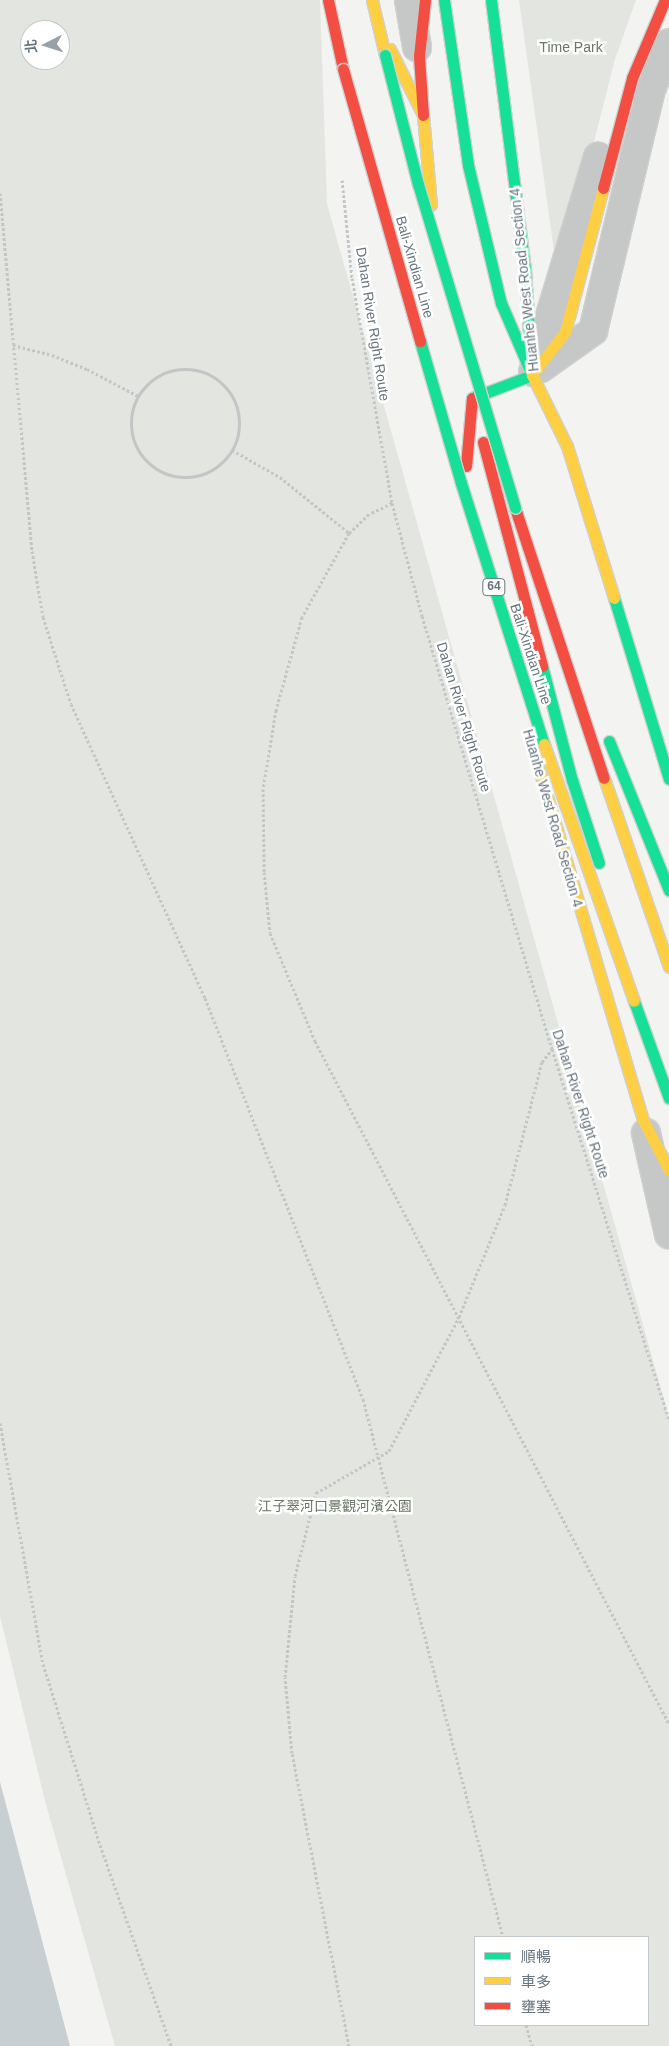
<!DOCTYPE html>
<html>
<head>
<meta charset="utf-8">
<style>
  body { margin:0 }
  #map { position:relative; width:669px; height:2046px; overflow:hidden; background:#f3f3f2; font-family:Helvetica,"Noto Sans TC",sans-serif }
  div>[style] { position:absolute }
  .green>* { inset:0; background:#e2e5e0 }
  .water>* { inset:0; background:#c8cfd2 }
  .path>* { height:3px; margin-top:-1.5px; transform-origin:0; background:repeating-linear-gradient(90deg,#c4c5c6 0 2.5px,transparent 0 5px) }
  .path>.ring { margin:-1.5px; padding:0; box-sizing:content-box; background:none; border:3px solid #c4c5c6; border-radius:50% }
  .roads { filter:drop-shadow(1px 0 #cfd0d0) drop-shadow(-1px 0 #cfd0d0) drop-shadow(0 1px #cfd0d0) drop-shadow(0 -1px #cfd0d0) }
  .street>* { height:28px; margin:-14px; padding:0 14px; transform-origin:14px; border-radius:14px; background:#c6c8c8 }
  .fast>* { height:11px; margin:-5.5px; padding:0 5.5px; transform-origin:5.5px; border-radius:5.5px; background:#16e098 }
  .slow>* { height:11px; margin:-5.5px; padding:0 5.5px; transform-origin:5.5px; border-radius:5.5px; background:#ffcf43 }
  .jam>* { height:11px; margin:-5.5px; padding:0 5.5px; transform-origin:5.5px; border-radius:5.5px; background:#f24e42 }
  .bridges { filter:drop-shadow(1px 0 #cfd0d0) drop-shadow(-1px 0 #cfd0d0) drop-shadow(0 1px #cfd0d0) drop-shadow(0 -1px #cfd0d0) }
  .fast-bridge>* { height:11px; margin:-5.5px; padding:0 5.5px; transform-origin:5.5px; border-radius:5.5px; background:#16e098 }
  .slow-bridge>* { height:11px; margin:-5.5px; padding:0 5.5px; transform-origin:5.5px; border-radius:5.5px; background:#ffcf43 }
  .jam-bridge>* { height:11px; margin:-5.5px; padding:0 5.5px; transform-origin:5.5px; border-radius:5.5px; background:#f24e42 }
  span { translate:-50% -50%; white-space:nowrap; text-align:center; line-height:1.15; -webkit-text-stroke:5px #fff; paint-order:stroke }
  .shield-label span { padding:1px 4px; background:#fff; border:1px solid; border-radius:4px; -webkit-text-stroke-width:0 }
  .shield-label { font-size:12px; color:#66757f; font-weight:700 }
  .park-label { font-size:14px; color:#687764 }
  .street-label { font-size:14px; color:#66757f }
  .legend { position:absolute; left:474px; top:1936px; width:175px; height:90px; box-sizing:border-box; background:#fff; border:1px solid #c2c8cc; margin:0; padding:6px 9px; list-style:none; font-size:15px; color:#66757f }
  .legend li { display:flex; align-items:center; gap:10px; height:25px }
  .legend b { width:25px; border:1px solid #c2c8cc }
  .north { position:absolute; left:20px; top:20px; width:50px; height:50px; box-sizing:border-box; background:#fff; border:1px solid #c2c8cc; border-radius:50%; rotate:265deg; font-size:14px; font-weight:700; line-height:20px; text-align:center; color:#66757f }
  .north::after { content:''; display:block; margin:auto; width:18px; height:22px; background:#97a1a7; clip-path:polygon(50% 0,100% 100%,50% 72%,0 100%) }
</style>
</head>
<body>
<div id="map">
  <div class="green">
    <i style="clip-path:polygon(evenodd,0 0,320px 0,327px 204px,669px 1417px,669px 2046px,115px 2046px,45px 1801px,0 1616px,0 0,30px 30px,60px 30px,60px 60px,30px 60px,30px 30px,0 0,475px 1937px,648px 1937px,648px 2025px,475px 2025px,475px 1937px)"></i>
    <i style="clip-path:polygon(519px 0,636px 0,615px 59px,587px 169px,550px 286px,554px 251px)"></i>
  </div>
  <div class="water">
    <i style="clip-path:polygon(0 1782px,70px 2046px,0 2046px)"></i>
  </div>
  <div class="path">
    <i style="left:342px;top:180px;width:99px;rotate:84.2deg"></i>
    <i style="left:352px;top:278px;width:229px;rotate:79.9deg"></i>
    <i style="left:392px;top:503px;width:117px;rotate:75.1deg"></i>
    <i style="left:422px;top:616px;width:452px;rotate:73.3deg"></i>
    <i style="left:552px;top:1049px;width:390px;rotate:72.5deg"></i>
    <i style="left:0;top:193px;width:359px;rotate:84.9deg"></i>
    <i style="left:32px;top:551px;width:67px;rotate:80.5deg"></i>
    <i style="left:43px;top:617px;width:91px;rotate:72.2deg"></i>
    <i style="left:71px;top:704px;width:323px;rotate:65.5deg"></i>
    <i style="left:205px;top:998px;width:431px;rotate:68.5deg"></i>
    <i style="left:363px;top:1399px;width:556px;rotate:75.41deg"></i>
    <i style="left:13px;top:345px;width:40px;rotate:14.4deg"></i>
    <i style="left:52px;top:355px;width:38px;rotate:22deg"></i>
    <i style="left:87px;top:369px;width:58px;rotate:27.9deg"></i>
    <i class="ring" style="left:131px;top:369px;width:105px;height:105px"></i>
    <i style="left:232px;top:450px;width:55px;rotate:29.4deg"></i>
    <i style="left:280px;top:477px;width:89px;rotate:39.1deg"></i>
    <i style="left:392px;top:503px;width:25px;rotate:154deg"></i>
    <i style="left:369px;top:514px;width:28px;rotate:136deg"></i>
    <i style="left:349px;top:533px;width:96px;rotate:119.2deg"></i>
    <i style="left:302px;top:617px;width:97px;rotate:105.6deg"></i>
    <i style="left:276px;top:710px;width:80px;rotate:99.3deg"></i>
    <i style="left:263px;top:789px;width:83px;rotate:89.3deg"></i>
    <i style="left:264px;top:872px;width:61px;rotate:84.4deg"></i>
    <i style="left:270px;top:933px;width:117px;rotate:67.4deg"></i>
    <i style="left:315px;top:1041px;width:769px;rotate:62.6deg"></i>
    <i style="left:0;top:1423px;width:245px;rotate:79.9deg"></i>
    <i style="left:43px;top:1664px;width:190px;rotate:72.5deg"></i>
    <i style="left:100px;top:1845px;width:213px;rotate:70.5deg"></i>
    <i style="left:526px;top:2025px;width:22px;rotate:74deg"></i>
    <i style="left:349px;top:2046px;width:298px;rotate:-101deg"></i>
    <i style="left:292px;top:1753px;width:76px;rotate:-95.3deg"></i>
    <i style="left:285px;top:1677px;width:101px;rotate:-84.3deg"></i>
    <i style="left:295px;top:1576px;width:86px;rotate:-75.8deg"></i>
    <i style="left:316px;top:1493px;width:84px;rotate:-29.9deg"></i>
    <i style="left:389px;top:1451px;width:151px;rotate:-62.4deg"></i>
    <i style="left:459px;top:1317px;width:121px;rotate:-67.7deg"></i>
    <i style="left:505px;top:1205px;width:148px;rotate:-75.5deg"></i>
    <i style="left:542px;top:1062px;width:16px;rotate:-52deg"></i>
  </div>
  <div class="roads">
    <div class="street">
      <i style="left:409px;top:0;width:48px;rotate:80.3deg"></i>
      <i style="left:541px;top:368px;width:64px;rotate:-35.4deg"></i>
      <i style="left:593px;top:331px;width:248px;rotate:-76.5deg"></i>
      <i style="left:651px;top:90px;width:50px;rotate:-69deg"></i>
      <i style="left:533px;top:372px;width:225px;rotate:-73.2deg"></i>
      <i style="left:646px;top:1133px;width:104px;rotate:77.2deg"></i>
    </div>
    <div class="fast">
      <i style="left:444px;top:0;width:167px;rotate:81.7deg"></i>
      <i style="left:468px;top:165px;width:142px;rotate:76.6deg"></i>
      <i style="left:501px;top:303px;width:78px;rotate:66.7deg"></i>
      <i style="left:491px;top:0;width:270px;rotate:82.8deg"></i>
      <i style="left:525px;top:268px;width:99px;rotate:86.5deg"></i>
      <i style="left:472px;top:398px;width:64px;rotate:-21deg"></i>
      <i style="left:614px;top:598px;width:189px;rotate:73.1deg"></i>
      <i style="left:542px;top:666px;width:118px;rotate:75.3deg"></i>
      <i style="left:572px;top:780px;width:87px;rotate:72deg"></i>
      <i style="left:609px;top:741px;width:161px;rotate:68.1deg"></i>
    </div>
    <div class="slow">
      <i style="left:372px;top:0;width:57px;rotate:76.7deg"></i>
      <i style="left:390px;top:49px;width:74px;rotate:63.4deg"></i>
      <i style="left:423px;top:115px;width:90px;rotate:84.9deg"></i>
      <i style="left:531px;top:367px;width:8px;rotate:83deg"></i>
      <i style="left:532px;top:375px;width:79px;rotate:63.8deg"></i>
      <i style="left:567px;top:446px;width:159px;rotate:72.8deg"></i>
      <i style="left:532px;top:375px;width:54px;rotate:-52.5deg"></i>
      <i style="left:565px;top:332px;width:149px;rotate:-75.2deg"></i>
      <i style="left:531px;top:742px;width:394px;rotate:73.5deg"></i>
      <i style="left:604px;top:778px;width:200px;rotate:71deg"></i>
      <i style="left:643px;top:1120px;width:56px;rotate:62.5deg"></i>
    </div>
    <div class="jam">
      <i style="left:328px;top:0;width:71px;rotate:77.7deg"></i>
      <i style="left:423px;top:115px;width:59px;rotate:-93.9deg"></i>
      <i style="left:419px;top:56px;width:56px;rotate:-83.9deg"></i>
      <i style="left:603px;top:188px;width:114px;rotate:-75.2deg"></i>
      <i style="left:632px;top:78px;width:85px;rotate:-67.1deg"></i>
      <i style="left:483px;top:442px;width:232px;rotate:75.2deg"></i>
      <i style="left:466px;top:466px;width:68px;rotate:-85deg"></i>
      <i style="left:515px;top:508px;width:284px;rotate:71.8deg"></i>
    </div>
  </div>
  <div class="bridges">
    <div class="fast-bridge">
      <i style="left:385px;top:55px;width:133px;rotate:75.7deg"></i>
      <i style="left:418px;top:184px;width:338px;rotate:73.3deg"></i>
      <i style="left:420px;top:341px;width:148px;rotate:73.9deg"></i>
      <i style="left:461px;top:483px;width:274px;rotate:72.4deg"></i>
      <i style="left:634px;top:1001px;width:103px;rotate:70.2deg"></i>
    </div>
    <div class="slow-bridge">
      <i style="left:544px;top:744px;width:272px;rotate:70.7deg"></i>
    </div>
    <div class="jam-bridge">
      <i style="left:343px;top:69px;width:283px;rotate:74.2deg"></i>
    </div>
  </div>
  <div class="shield-label">
    <span style="left:494px;top:587px">64</span>
  </div>
  <div class="park-label">
    <span style="left:571px;top:47px">Time Park</span>
    <span style="left:335px;top:1506px">江子翠河口景觀河濱公園</span>
  </div>
  <div class="street-label">
    <span style="left:415px;top:267px;rotate:74deg">Bali-Xindian Line</span>
    <span style="left:524px;top:280px;rotate:-96deg">Huanhe West Road Section 4</span>
    <span style="left:373px;top:324px;rotate:81deg">Dahan River Right Route</span>
    <span style="left:531px;top:654px;rotate:72deg">Bali-Xindian Line</span>
    <span style="left:464px;top:717px;rotate:73deg">Dahan River Right Route</span>
    <span style="left:553px;top:818px;rotate:74deg">Huanhe West Road Section 4</span>
    <span style="left:581px;top:1104px;rotate:72deg">Dahan River Right Route</span>
  </div>
  <ul class="legend">
  <li><b style="height:6px;background:#16e098"></b>順暢</li>
  <li><b style="height:6px;background:#ffcf43"></b>車多</li>
  <li><b style="height:6px;background:#f24e42"></b>壅塞</li>
  </ul>
  <div class="north">北</div>
</div>
</body>
</html>
